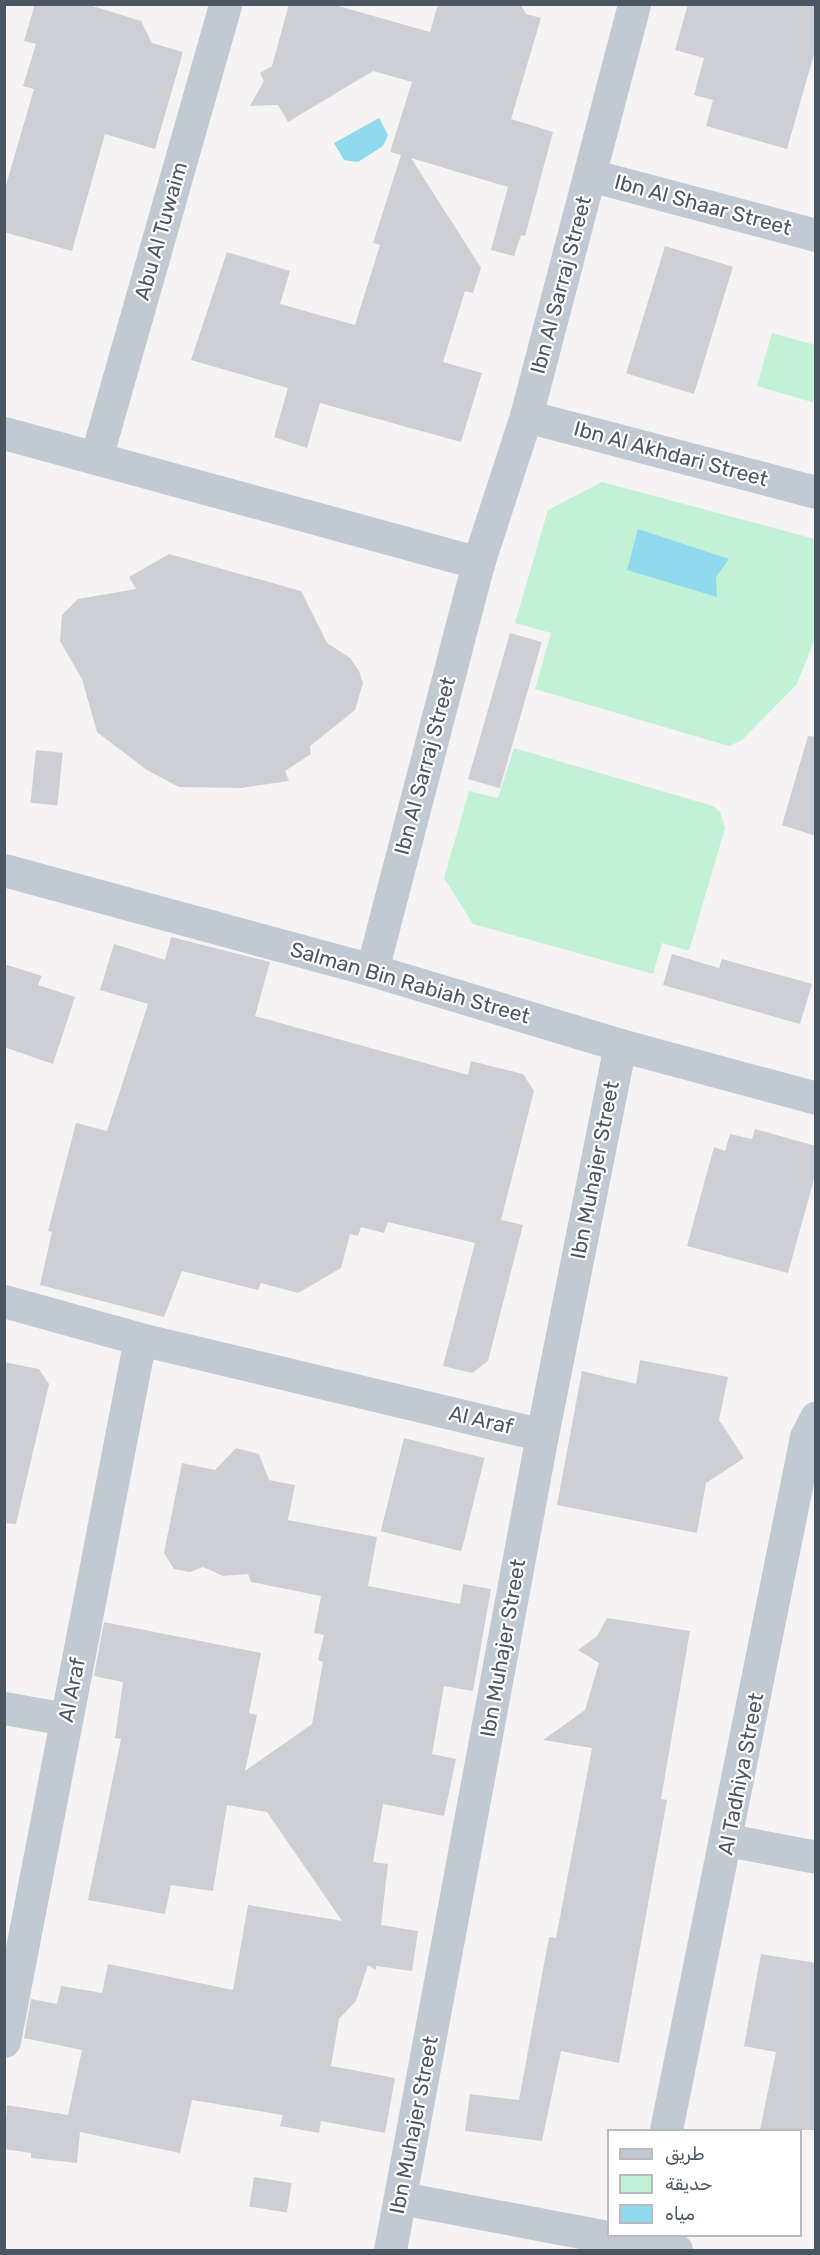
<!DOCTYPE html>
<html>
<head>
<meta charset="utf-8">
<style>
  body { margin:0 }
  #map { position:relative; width:820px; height:2255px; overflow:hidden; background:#f5f3f3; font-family:Rubik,"Noto Sans Arabic",sans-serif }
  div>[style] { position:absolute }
  .green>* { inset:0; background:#c3f1d5 }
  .water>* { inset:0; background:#90daee }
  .building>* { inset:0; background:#cdcfd5; transform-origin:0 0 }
  .minor>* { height:33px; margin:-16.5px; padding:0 16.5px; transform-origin:16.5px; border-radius:16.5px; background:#c1cad2 }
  span { translate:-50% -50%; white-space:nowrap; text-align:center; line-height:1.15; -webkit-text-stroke:4.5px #fff; paint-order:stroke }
  .street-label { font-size:21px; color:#4a5661 }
  .frame { position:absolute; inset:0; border:6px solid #4a5661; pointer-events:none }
  .legend { position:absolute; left:607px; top:2129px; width:195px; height:108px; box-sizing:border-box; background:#fff; border:2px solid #b7bbc0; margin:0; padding:8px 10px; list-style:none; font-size:18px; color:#4a5661 }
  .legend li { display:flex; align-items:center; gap:12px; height:30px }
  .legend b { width:30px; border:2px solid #b7bbc0 }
</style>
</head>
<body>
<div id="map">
  <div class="green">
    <i style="clip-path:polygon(772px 333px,815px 345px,815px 403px,757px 386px)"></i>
    <i style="clip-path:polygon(602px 482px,815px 539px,815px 638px,797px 684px,742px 740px,729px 746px,535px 689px,551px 633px,515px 623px,548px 510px)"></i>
    <i style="clip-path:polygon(514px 748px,713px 806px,720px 812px,725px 828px,689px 951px,662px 943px,653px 974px,473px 924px,444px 878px,469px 791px,498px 798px)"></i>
  </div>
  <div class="water">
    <i style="clip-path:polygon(379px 118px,388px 135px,383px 146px,358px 162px,344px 160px,334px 143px)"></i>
    <i style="clip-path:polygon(638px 529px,729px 559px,716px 577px,717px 597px,627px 570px)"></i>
  </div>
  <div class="building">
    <i style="clip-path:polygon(35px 4px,86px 4px,141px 21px,152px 43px,183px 52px,155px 149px,105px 134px,72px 251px,4px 232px,4px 192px,34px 89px,23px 86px,36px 44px,24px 41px)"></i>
    <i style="clip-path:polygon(289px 4px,331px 4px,430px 32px,438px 4px,520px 4px,526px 14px,541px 18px,511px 119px,553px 132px,525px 236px,521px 235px,514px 256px,491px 250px,508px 187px,411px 158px,481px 268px,473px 293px,465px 291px,443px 362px,482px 373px,461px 442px,320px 403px,307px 448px,274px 437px,288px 388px,191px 360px,227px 252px,290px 271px,280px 304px,355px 325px,380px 245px,373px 243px,401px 155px,390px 152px,412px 82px,373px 71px,288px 122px,278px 105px,250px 106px,264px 81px,260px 73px,272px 66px)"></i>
    <i style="clip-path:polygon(688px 4px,816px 4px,816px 47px,787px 149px,706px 126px,713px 100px,694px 95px,704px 58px,675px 50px)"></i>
    <i style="left:665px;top:246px;width:71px;height:133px;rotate:17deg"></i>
    <i style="clip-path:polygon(169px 554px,301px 591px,327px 643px,350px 658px,359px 671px,363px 683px,355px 710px,310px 746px,311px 754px,285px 771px,289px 781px,241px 788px,179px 787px,147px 770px,97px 732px,82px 679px,60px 641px,62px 615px,78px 599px,136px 589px,129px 577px)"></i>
    <i style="left:510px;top:633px;width:33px;height:152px;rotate:16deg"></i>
    <i style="clip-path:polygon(808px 736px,816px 737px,816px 836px,782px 825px)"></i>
    <i style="left:36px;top:750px;width:27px;height:53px;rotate:6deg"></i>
    <i style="clip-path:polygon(171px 937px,270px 962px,255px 1016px,468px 1075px,471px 1061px,523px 1074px,534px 1091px,501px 1220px,523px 1225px,488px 1361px,472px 1373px,443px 1366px,475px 1243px,388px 1222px,384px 1233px,361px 1227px,358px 1236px,350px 1234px,341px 1268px,298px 1293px,261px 1283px,258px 1290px,182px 1271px,164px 1317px,40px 1285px,52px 1232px,48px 1231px,76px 1123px,107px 1131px,148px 1004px,100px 990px,114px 944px,165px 960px)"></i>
    <i style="clip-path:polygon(672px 954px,719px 968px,722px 959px,812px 984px,800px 1024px,663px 985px)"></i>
    <i style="clip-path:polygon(4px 964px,42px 976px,38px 985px,75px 997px,53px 1064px,4px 1047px)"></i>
    <i style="clip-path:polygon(755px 1129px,816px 1146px,816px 1172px,788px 1273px,687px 1246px,714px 1147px,725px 1151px,730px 1134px,752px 1139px)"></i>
    <i style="clip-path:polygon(640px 1360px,728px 1377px,719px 1420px,744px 1458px,706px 1483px,697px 1533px,557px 1505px,582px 1371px,636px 1384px)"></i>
    <i style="clip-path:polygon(4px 1362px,39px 1369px,49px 1384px,16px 1524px,4px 1523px)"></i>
    <i style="left:404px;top:1438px;width:83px;height:96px;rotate:14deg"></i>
    <i style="clip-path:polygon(236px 1448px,259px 1454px,269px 1480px,295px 1485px,288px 1520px,377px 1537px,368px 1586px,460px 1604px,463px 1584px,491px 1589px,473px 1691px,444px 1686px,432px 1754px,456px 1759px,444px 1816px,383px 1804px,373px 1862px,388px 1864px,381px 1925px,418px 1931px,412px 1971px,376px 1966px,376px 1970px,368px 1965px,356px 2001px,339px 2019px,331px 2066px,395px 2078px,385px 2133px,321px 2121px,319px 2133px,280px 2126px,283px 2115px,192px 2100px,180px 2153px,80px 2132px,77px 2163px,31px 2158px,31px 2153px,4px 2149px,7px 2105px,68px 2115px,82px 2050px,24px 2038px,31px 1999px,57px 2004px,61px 1986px,102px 1993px,108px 1964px,233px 1990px,248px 1905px,342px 1921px,267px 1812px,227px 1805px,213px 1891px,171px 1885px,165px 1914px,88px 1900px,121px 1739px,115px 1738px,123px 1682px,94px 1676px,104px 1622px,261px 1653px,249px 1713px,257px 1715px,245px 1771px,312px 1724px,323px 1662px,318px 1660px,324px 1635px,314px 1633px,321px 1596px,251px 1582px,248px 1574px,223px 1576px,203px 1567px,190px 1572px,174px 1569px,164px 1553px,182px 1463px,215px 1470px)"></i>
    <i style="clip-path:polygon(607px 1618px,690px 1631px,661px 1799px,667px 1800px,619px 2063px,561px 2051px,542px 2141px,465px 2131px,470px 2094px,519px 2100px,549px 1937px,556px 1938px,592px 1748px,543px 1740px,585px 1710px,599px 1663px,578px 1650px,597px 1636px)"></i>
    <i style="clip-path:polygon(761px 1954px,816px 1963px,816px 2130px,760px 2130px,776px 2052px,744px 2046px)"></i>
    <i style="left:254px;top:2177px;width:38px;height:30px;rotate:9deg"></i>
  </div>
  <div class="minor">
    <i style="left:590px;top:175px;width:234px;rotate:14.9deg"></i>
    <i style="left:526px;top:416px;width:300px;rotate:14.7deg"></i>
    <i style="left:4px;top:433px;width:492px;rotate:15.3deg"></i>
    <i style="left:96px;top:458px;width:472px;rotate:-74.1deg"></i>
    <i style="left:4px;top:870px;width:381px;rotate:15.2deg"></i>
    <i style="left:372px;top:970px;width:259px;rotate:16.8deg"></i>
    <i style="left:620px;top:1045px;width:203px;rotate:15.1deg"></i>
    <i style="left:372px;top:970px;width:421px;rotate:-75.4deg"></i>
    <i style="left:478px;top:563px;width:155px;rotate:-71.9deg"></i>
    <i style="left:526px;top:416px;width:426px;rotate:-75.3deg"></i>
    <i style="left:4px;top:1301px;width:141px;rotate:15.6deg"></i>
    <i style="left:140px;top:1339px;width:413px;rotate:13.4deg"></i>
    <i style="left:4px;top:1708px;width:63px;rotate:10.1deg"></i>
    <i style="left:728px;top:1840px;width:90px;rotate:10.9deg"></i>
    <i style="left:4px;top:2041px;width:715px;rotate:-79.04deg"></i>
    <i style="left:666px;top:2130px;width:707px;rotate:-78.58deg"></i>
    <i style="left:806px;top:1437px;width:22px;rotate:-63deg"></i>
    <i style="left:401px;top:2198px;width:280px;rotate:10.7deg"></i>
    <i style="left:390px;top:2250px;width:829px;rotate:-79.44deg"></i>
    <i style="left:542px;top:1435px;width:398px;rotate:-78.7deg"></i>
  </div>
  <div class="street-label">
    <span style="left:703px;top:205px;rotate:15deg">Ibn Al Shaar Street</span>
    <span style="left:161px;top:231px;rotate:-74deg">Abu Al Tuwaim</span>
    <span style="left:561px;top:285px;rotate:-75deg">Ibn Al Sarraj Street</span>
    <span style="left:671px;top:454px;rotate:15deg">Ibn Al Akhdari Street</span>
    <span style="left:425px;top:766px;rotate:-75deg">Ibn Al Sarraj Street</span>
    <span style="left:410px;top:983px;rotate:16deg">Salman Bin Rabiah Street</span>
    <span style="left:595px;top:1170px;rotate:-79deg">Ibn Muhajer Street</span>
    <span style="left:481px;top:1420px;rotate:13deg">Al Araf</span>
    <span style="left:503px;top:1648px;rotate:-80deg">Ibn Muhajer Street</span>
    <span style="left:72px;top:1690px;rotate:-79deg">Al Araf</span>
    <span style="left:741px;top:1774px;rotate:-79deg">Al Tadhiya Street</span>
    <span style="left:414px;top:2125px;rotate:-79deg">Ibn Muhajer Street</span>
  </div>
  <div class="frame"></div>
  <ul class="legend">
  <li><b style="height:8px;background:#c1cad2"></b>طريق</li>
  <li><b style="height:16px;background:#c3f1d5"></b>حديقة</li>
  <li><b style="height:16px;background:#90daee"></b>مياه</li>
  </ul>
</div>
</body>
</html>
